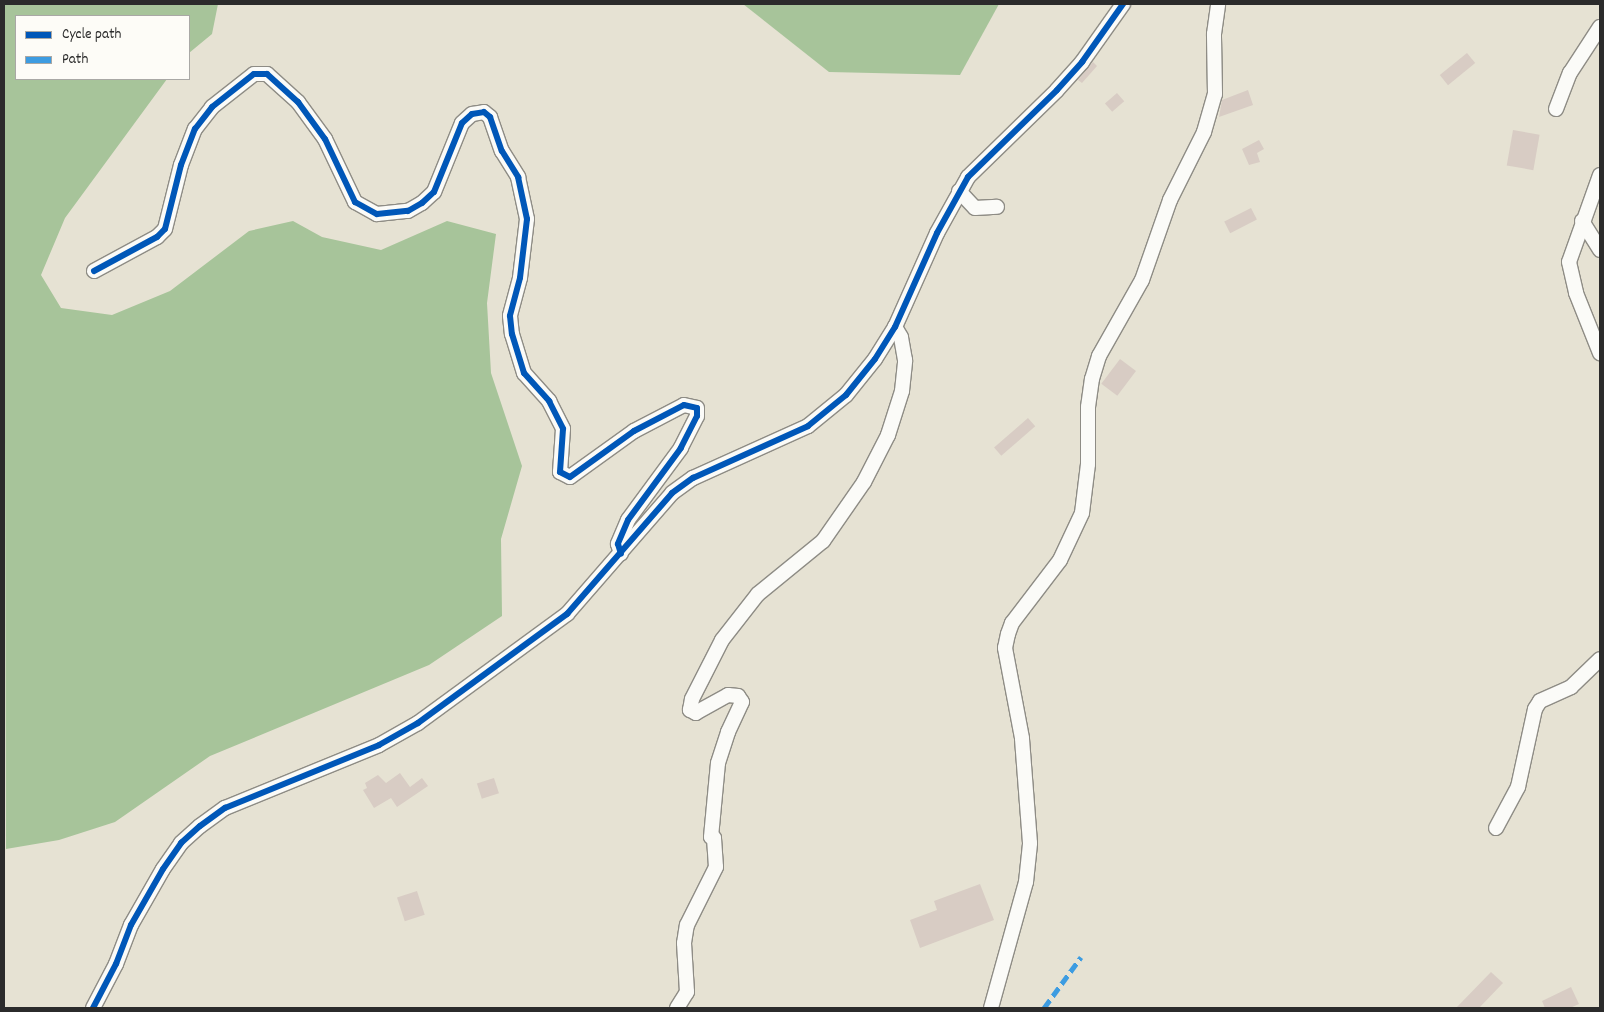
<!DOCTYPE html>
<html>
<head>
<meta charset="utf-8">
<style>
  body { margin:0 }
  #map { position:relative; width:1604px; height:1012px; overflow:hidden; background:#e6e2d3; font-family:Dekko,sans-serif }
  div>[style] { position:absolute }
  .forest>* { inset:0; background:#a7c49a }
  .building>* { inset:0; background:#d8ccc4; transform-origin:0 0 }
  .roads { filter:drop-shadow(1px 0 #8e8c85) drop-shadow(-1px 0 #8e8c85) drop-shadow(0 1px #8e8c85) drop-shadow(0 -1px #8e8c85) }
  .minor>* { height:14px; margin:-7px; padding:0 7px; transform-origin:7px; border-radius:7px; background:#fbfbf8 }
  .quiet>* { height:5px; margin-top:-2.5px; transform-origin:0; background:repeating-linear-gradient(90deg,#3d9ce1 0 10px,transparent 0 15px) }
  .cycleway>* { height:6px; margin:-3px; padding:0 3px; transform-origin:3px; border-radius:3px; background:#0057b8 }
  span { translate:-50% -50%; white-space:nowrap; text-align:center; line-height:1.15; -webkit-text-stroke:4px #fdfcf7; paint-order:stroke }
  .frame { position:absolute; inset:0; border:5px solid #2b2b2b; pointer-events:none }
  .legend { position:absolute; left:15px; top:15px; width:175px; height:65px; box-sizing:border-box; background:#fdfcf7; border:1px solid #a9a8a5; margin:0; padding:6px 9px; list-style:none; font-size:15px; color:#2b2b2b }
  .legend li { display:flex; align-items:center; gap:10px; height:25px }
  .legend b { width:25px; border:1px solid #a9a8a5 }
</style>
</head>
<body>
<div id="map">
  <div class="forest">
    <i style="clip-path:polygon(4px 4px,218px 4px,212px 34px,189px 53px,189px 16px,16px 16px,16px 79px,167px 79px,65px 218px,41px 275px,61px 308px,112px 315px,170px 291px,249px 231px,293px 221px,322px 237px,381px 250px,447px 221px,496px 234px,487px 303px,491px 373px,522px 466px,501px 539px,502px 616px,429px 665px,210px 756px,115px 822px,59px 840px,6px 849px)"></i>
    <i style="clip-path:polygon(743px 4px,999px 4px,960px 75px,829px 72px)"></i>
  </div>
  <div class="building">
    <i style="left:1467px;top:53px;width:13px;height:35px;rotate:51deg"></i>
    <i style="clip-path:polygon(1093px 62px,1097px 66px,1082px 83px,1078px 80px)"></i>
    <i style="clip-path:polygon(1248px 90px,1253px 105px,1219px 117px,1222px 100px)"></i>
    <i style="left:1117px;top:93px;width:11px;height:16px;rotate:49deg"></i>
    <i style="left:1513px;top:130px;width:27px;height:36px;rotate:10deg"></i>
    <i style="clip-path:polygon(1259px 140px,1264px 149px,1257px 153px,1260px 162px,1249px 165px,1242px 149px)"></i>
    <i style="left:1251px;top:208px;width:13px;height:30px;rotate:63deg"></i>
    <i style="left:1120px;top:359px;width:20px;height:31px;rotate:37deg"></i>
    <i style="left:1028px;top:418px;width:11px;height:45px;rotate:49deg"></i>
    <i style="clip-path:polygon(400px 773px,410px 787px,422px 778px,428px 786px,397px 807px,391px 798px,374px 808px,363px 790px,367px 788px,365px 783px,378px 775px,386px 783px)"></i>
    <i style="left:494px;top:778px;width:16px;height:18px;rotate:72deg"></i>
    <i style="clip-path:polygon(980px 884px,994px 920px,920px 948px,910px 920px,937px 910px,934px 901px)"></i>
    <i style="left:417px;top:891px;width:25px;height:21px;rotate:72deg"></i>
    <i style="clip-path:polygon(1491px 972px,1503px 983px,1479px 1008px,1456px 1008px)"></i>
    <i style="clip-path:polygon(1571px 987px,1579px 1004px,1570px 1008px,1545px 1008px,1542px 1001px)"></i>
  </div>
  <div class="roads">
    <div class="minor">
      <i style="left:1556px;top:109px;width:39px;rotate:-69deg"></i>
      <i style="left:1570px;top:73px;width:55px;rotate:-56.9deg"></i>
      <i style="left:1600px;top:175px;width:92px;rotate:109.6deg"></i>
      <i style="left:1569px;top:262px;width:32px;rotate:77deg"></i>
      <i style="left:1576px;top:293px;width:65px;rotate:68.2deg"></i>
      <i style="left:959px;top:191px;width:23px;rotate:47deg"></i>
      <i style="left:975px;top:208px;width:22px;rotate:-3deg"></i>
      <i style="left:1582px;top:221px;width:34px;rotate:58deg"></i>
      <i style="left:94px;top:271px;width:72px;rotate:-28.4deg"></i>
      <i style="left:157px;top:237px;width:11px;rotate:-45deg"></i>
      <i style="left:165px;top:229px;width:66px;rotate:-76deg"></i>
      <i style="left:181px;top:165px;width:39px;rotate:-69deg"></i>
      <i style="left:195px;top:129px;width:28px;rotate:-52deg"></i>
      <i style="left:212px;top:107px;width:53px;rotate:-38.2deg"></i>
      <i style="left:254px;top:74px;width:13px"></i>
      <i style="left:267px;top:74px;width:42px;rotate:42.1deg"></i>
      <i style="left:298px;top:102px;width:46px;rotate:53.9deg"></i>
      <i style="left:325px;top:139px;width:70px;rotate:64.5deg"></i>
      <i style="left:355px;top:202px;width:25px;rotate:29deg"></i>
      <i style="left:377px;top:214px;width:31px;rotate:-6deg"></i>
      <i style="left:408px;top:211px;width:16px;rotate:-30deg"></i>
      <i style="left:422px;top:203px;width:16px;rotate:-43deg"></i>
      <i style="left:434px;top:192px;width:74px;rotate:-67.9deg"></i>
      <i style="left:462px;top:123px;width:13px;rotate:-42deg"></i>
      <i style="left:472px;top:114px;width:12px;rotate:-9deg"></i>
      <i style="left:484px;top:112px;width:8px;rotate:40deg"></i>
      <i style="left:490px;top:117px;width:36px;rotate:71deg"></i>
      <i style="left:502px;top:151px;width:31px;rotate:58deg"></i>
      <i style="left:518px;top:177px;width:43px;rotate:77.9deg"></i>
      <i style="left:527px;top:219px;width:59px;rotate:96.8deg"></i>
      <i style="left:520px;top:278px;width:39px;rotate:105deg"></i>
      <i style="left:510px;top:316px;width:18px;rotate:84deg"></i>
      <i style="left:512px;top:334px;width:41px;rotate:72.9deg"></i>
      <i style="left:524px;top:373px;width:38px;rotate:48deg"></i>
      <i style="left:549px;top:401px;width:31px;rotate:63deg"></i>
      <i style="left:563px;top:429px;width:43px;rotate:94deg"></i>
      <i style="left:560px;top:472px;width:11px;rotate:27deg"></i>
      <i style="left:570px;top:477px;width:79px;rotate:-35.7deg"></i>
      <i style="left:634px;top:431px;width:56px;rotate:-27.5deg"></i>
      <i style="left:684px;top:405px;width:13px;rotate:13deg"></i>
      <i style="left:697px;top:408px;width:8px;rotate:90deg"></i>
      <i style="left:697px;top:416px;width:36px;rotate:117deg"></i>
      <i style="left:681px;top:448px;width:89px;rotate:126.4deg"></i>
      <i style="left:628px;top:520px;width:26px;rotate:113deg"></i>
      <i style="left:618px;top:544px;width:10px;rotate:73deg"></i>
      <i style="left:1496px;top:828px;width:47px;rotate:-61.8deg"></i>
      <i style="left:1518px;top:787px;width:80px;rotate:-77.7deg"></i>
      <i style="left:1535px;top:709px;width:9px;rotate:-58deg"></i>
      <i style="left:1540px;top:701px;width:34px;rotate:-24deg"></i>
      <i style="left:1571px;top:687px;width:40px;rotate:-44deg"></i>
      <i style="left:93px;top:1008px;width:50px;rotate:-62.4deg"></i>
      <i style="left:116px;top:964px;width:42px;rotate:-69deg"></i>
      <i style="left:131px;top:925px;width:64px;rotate:-60.3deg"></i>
      <i style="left:163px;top:869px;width:32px;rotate:-55deg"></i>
      <i style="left:181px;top:843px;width:25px;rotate:-42deg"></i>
      <i style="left:200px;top:826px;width:31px;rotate:-36deg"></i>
      <i style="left:225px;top:808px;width:166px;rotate:-22.2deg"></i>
      <i style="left:379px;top:745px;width:45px;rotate:-29.4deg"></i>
      <i style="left:418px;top:723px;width:185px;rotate:-36.2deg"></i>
      <i style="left:567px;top:614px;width:160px;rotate:-49deg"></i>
      <i style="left:672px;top:493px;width:26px;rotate:-36deg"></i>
      <i style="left:693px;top:478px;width:126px;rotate:-24.3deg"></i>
      <i style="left:808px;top:426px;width:49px;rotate:-39.2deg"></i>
      <i style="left:846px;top:395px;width:46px;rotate:-51.1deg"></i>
      <i style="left:875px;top:359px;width:38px;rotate:-58deg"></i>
      <i style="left:895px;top:327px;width:103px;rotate:-65.9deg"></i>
      <i style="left:937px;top:233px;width:64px;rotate:-61deg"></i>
      <i style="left:968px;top:177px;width:124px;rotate:-44.3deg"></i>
      <i style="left:1057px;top:90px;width:38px;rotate:-48deg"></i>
      <i style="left:1082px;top:62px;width:71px;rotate:-54.7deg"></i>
      <i style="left:677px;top:1008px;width:19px;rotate:-58deg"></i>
      <i style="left:687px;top:992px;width:49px;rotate:-93.5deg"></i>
      <i style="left:684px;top:943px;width:18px;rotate:-81deg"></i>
      <i style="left:687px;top:925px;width:65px;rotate:-63.4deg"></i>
      <i style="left:716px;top:867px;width:29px;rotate:-94deg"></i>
      <i style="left:714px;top:838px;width:3px;rotate:-162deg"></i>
      <i style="left:711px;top:837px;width:74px;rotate:-84.6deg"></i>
      <i style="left:718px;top:763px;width:33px;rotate:-72deg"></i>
      <i style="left:728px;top:732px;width:33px;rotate:-65deg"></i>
      <i style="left:742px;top:702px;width:7px;rotate:-124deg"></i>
      <i style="left:738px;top:696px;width:10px;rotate:-174deg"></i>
      <i style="left:728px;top:695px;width:37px;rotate:151deg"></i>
      <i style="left:696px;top:713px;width:7px;rotate:-153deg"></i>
      <i style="left:690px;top:710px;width:11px;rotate:-80deg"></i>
      <i style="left:692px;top:699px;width:66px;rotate:-63deg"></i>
      <i style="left:722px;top:640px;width:58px;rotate:-52deg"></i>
      <i style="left:758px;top:594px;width:84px;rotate:-39.2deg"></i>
      <i style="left:823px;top:541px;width:72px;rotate:-55.2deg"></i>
      <i style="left:864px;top:482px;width:53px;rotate:-62.9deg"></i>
      <i style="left:888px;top:435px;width:46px;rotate:-72.3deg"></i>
      <i style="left:902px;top:391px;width:31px;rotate:-84deg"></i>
      <i style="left:905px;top:360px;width:23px;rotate:-100deg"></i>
      <i style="left:901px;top:337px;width:12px;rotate:-121deg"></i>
      <i style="left:991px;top:1008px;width:131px;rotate:-74.5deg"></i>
      <i style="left:1026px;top:882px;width:39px;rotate:-84deg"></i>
      <i style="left:1030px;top:843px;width:105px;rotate:-94.4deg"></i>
      <i style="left:1022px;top:738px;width:92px;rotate:-100.7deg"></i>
      <i style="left:1005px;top:648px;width:14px;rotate:-78deg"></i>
      <i style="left:1008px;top:634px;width:12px;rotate:-70deg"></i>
      <i style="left:1012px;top:623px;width:79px;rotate:-52.7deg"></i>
      <i style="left:1060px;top:560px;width:52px;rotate:-64.9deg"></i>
      <i style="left:1082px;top:513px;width:49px;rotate:-83deg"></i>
      <i style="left:1088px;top:464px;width:57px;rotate:-90deg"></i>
      <i style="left:1088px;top:407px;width:28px;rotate:-82deg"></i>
      <i style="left:1092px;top:379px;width:24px;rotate:-73deg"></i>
      <i style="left:1099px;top:356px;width:87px;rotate:-60.5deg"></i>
      <i style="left:1142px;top:280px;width:85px;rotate:-70.7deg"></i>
      <i style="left:1170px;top:200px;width:76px;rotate:-63.4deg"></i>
      <i style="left:1204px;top:132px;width:40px;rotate:-74deg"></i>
      <i style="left:1215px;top:94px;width:60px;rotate:-91deg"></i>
      <i style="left:1214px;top:34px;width:30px;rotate:-82deg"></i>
    </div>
  </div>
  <div class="quiet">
    <i style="left:1044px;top:1008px;width:63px;rotate:-54deg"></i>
  </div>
  <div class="cycleway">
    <i style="left:94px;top:271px;width:72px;rotate:-28.4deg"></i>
    <i style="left:157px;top:237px;width:11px;rotate:-45deg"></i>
    <i style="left:165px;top:229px;width:66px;rotate:-76deg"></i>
    <i style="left:181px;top:165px;width:39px;rotate:-69deg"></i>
    <i style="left:195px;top:129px;width:28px;rotate:-52deg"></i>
    <i style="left:212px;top:107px;width:53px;rotate:-38.2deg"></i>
    <i style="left:254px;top:74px;width:13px"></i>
    <i style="left:267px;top:74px;width:42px;rotate:42.1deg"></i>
    <i style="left:298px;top:102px;width:46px;rotate:53.9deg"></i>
    <i style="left:325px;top:139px;width:70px;rotate:64.5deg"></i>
    <i style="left:355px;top:202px;width:25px;rotate:29deg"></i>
    <i style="left:377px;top:214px;width:31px;rotate:-6deg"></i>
    <i style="left:408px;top:211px;width:16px;rotate:-30deg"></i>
    <i style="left:422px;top:203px;width:16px;rotate:-43deg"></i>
    <i style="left:434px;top:192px;width:74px;rotate:-67.9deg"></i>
    <i style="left:462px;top:123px;width:13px;rotate:-42deg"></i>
    <i style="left:472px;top:114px;width:12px;rotate:-9deg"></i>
    <i style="left:484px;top:112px;width:8px;rotate:40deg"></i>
    <i style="left:490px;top:117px;width:36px;rotate:71deg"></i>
    <i style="left:502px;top:151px;width:31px;rotate:58deg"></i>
    <i style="left:518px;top:177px;width:43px;rotate:77.9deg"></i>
    <i style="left:527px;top:219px;width:59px;rotate:96.8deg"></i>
    <i style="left:520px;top:278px;width:39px;rotate:105deg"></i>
    <i style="left:510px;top:316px;width:18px;rotate:84deg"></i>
    <i style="left:512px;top:334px;width:41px;rotate:72.9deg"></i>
    <i style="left:524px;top:373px;width:38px;rotate:48deg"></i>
    <i style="left:549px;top:401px;width:31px;rotate:63deg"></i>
    <i style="left:563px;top:429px;width:43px;rotate:94deg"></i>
    <i style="left:560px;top:472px;width:11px;rotate:27deg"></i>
    <i style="left:570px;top:477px;width:79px;rotate:-35.7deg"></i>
    <i style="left:634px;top:431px;width:56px;rotate:-27.5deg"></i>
    <i style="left:684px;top:405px;width:13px;rotate:13deg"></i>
    <i style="left:697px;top:408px;width:8px;rotate:90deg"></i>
    <i style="left:697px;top:416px;width:36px;rotate:117deg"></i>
    <i style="left:681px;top:448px;width:89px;rotate:126.4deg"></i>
    <i style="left:628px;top:520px;width:26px;rotate:113deg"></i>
    <i style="left:618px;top:544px;width:10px;rotate:73deg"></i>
    <i style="left:93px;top:1008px;width:50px;rotate:-62.4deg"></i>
    <i style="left:116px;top:964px;width:42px;rotate:-69deg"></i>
    <i style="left:131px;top:925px;width:64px;rotate:-60.3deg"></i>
    <i style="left:163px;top:869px;width:32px;rotate:-55deg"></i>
    <i style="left:181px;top:843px;width:25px;rotate:-42deg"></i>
    <i style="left:200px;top:826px;width:31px;rotate:-36deg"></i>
    <i style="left:225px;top:808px;width:166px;rotate:-22.2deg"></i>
    <i style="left:379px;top:745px;width:45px;rotate:-29.4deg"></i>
    <i style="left:418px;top:723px;width:185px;rotate:-36.2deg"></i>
    <i style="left:567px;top:614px;width:160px;rotate:-49deg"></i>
    <i style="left:672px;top:493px;width:26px;rotate:-36deg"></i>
    <i style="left:693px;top:478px;width:126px;rotate:-24.3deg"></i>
    <i style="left:808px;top:426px;width:49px;rotate:-39.2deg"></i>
    <i style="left:846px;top:395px;width:46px;rotate:-51.1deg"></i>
    <i style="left:875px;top:359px;width:38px;rotate:-58deg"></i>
    <i style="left:895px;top:327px;width:103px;rotate:-65.9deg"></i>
    <i style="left:937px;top:233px;width:64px;rotate:-61deg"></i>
    <i style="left:968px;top:177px;width:124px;rotate:-44.3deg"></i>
    <i style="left:1057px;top:90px;width:38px;rotate:-48deg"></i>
    <i style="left:1082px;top:62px;width:71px;rotate:-54.7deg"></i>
  </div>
  <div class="frame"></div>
  <ul class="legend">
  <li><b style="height:6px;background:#0057b8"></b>Cycle path</li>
  <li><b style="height:6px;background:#3d9ce1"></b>Path</li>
  </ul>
</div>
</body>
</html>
